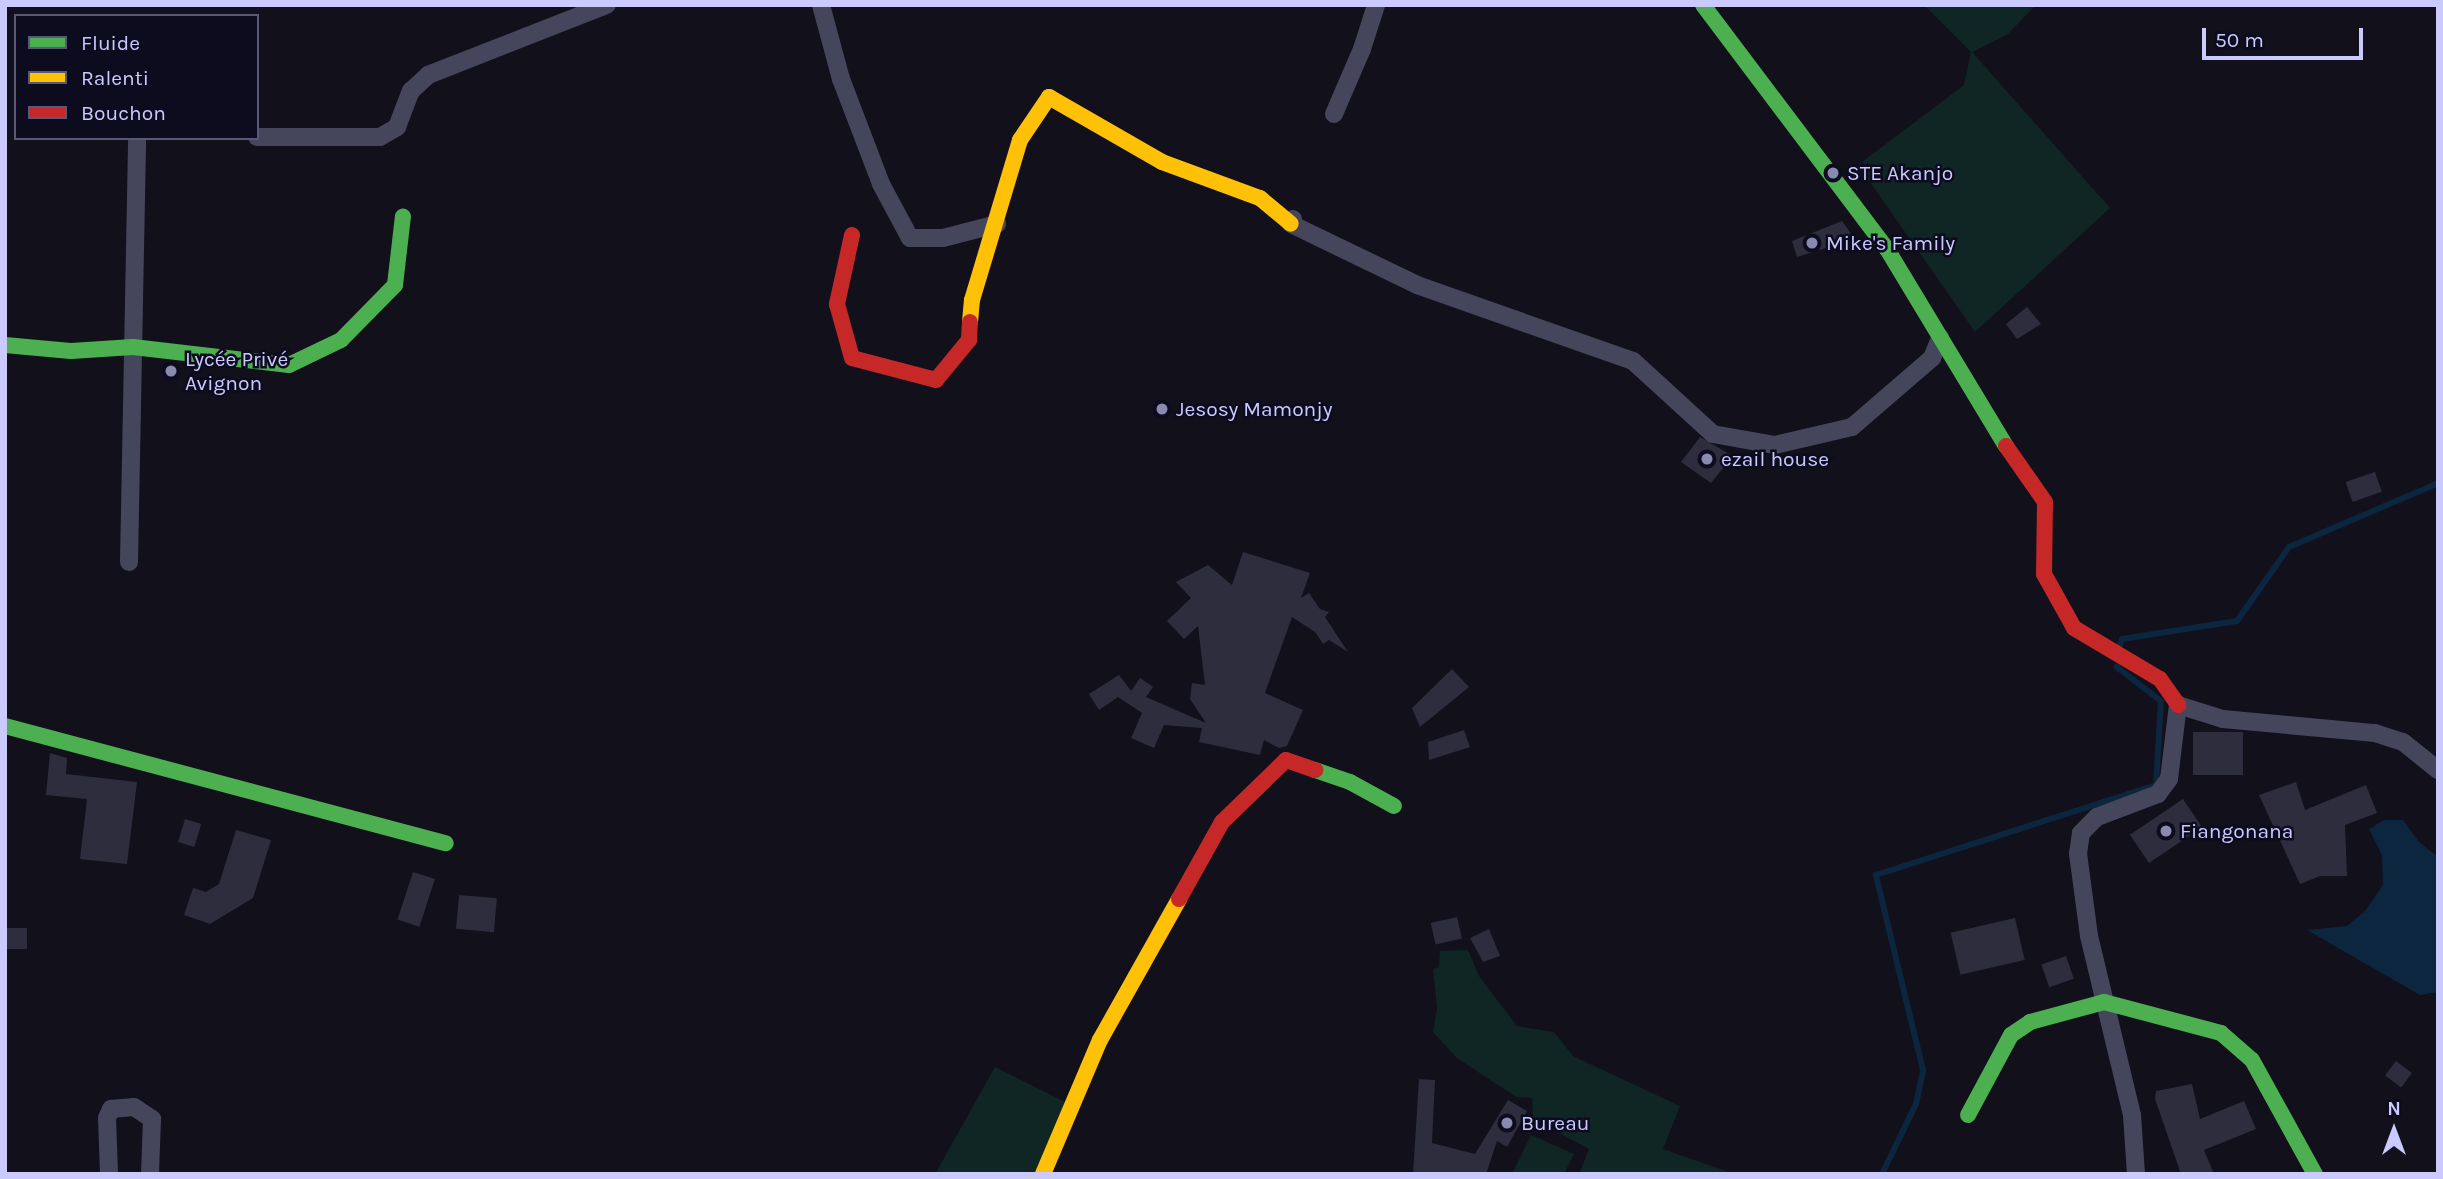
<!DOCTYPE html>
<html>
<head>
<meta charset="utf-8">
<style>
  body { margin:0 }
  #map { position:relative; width:2443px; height:1179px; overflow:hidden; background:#11101b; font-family:Karla,sans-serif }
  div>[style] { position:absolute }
  .green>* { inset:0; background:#0f2624 }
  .water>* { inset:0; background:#0c2640 }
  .stream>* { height:6px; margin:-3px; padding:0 3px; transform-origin:3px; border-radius:3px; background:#0c2640 }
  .building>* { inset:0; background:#2e2d3e; transform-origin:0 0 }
  .street>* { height:18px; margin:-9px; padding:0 9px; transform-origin:9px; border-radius:9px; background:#45465c }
  .fast>* { height:16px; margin:-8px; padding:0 8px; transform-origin:8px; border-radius:8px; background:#4caf50 }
  .slow>* { height:16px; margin:-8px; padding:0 8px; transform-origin:8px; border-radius:8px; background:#ffc107 }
  .jam>* { height:16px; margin:-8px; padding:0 8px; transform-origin:8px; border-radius:8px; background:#c62828 }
  .dots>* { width:19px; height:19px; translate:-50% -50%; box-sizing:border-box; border:4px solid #0d0c1f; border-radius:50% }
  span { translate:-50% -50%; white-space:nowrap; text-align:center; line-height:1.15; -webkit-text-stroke:5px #0d0c1f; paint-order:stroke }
  .poi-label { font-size:21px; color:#cbcaff }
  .left { translate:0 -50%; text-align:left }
  .frame { position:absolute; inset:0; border:7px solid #cbcaff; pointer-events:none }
  .legend { position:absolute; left:14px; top:14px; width:245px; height:126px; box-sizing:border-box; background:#0d0c1f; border:2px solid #595879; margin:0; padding:9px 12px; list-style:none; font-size:21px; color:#cbcaff }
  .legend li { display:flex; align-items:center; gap:14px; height:35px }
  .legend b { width:35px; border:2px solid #595879 }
  .north { position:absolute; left:2359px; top:1095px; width:70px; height:70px; -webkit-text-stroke:5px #0d0c1f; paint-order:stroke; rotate:0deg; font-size:19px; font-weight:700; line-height:28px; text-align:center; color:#cbcaff }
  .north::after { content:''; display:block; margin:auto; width:24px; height:32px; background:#cbcaff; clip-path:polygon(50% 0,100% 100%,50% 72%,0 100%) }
  .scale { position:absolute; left:2202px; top:28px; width:161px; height:32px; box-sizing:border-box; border:4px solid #cbcaff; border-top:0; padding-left:9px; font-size:21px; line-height:24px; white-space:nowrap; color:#cbcaff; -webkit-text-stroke:5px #0d0c1f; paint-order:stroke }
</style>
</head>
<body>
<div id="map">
  <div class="green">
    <i style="clip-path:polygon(1924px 5px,2036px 5px,2008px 34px,1972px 52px,2110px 208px,1975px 332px,1858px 165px,1964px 85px,1971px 52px)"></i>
    <i style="clip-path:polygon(1468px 950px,1479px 976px,1517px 1026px,1554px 1032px,1573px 1056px,1680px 1106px,1663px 1149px,1735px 1174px,1579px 1174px,1589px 1149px,1533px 1119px,1532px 1098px,1516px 1097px,1457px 1058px,1433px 1032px,1437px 1008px,1433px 969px,1439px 967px,1440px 951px)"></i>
    <i style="clip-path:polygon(995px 1067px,1069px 1104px,1037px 1174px,935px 1174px)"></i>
    <i style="clip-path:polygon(1531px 1135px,1574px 1154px,1564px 1174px,1512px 1174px)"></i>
  </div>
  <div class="water">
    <i style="clip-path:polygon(2384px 820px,2403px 820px,2419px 842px,2438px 857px,2438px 992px,2420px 995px,2307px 930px,2347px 926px,2365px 911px,2383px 885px,2382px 855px,2369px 829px)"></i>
  </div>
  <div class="stream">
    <i style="left:2119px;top:648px;width:9px;rotate:-72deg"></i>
    <i style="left:2122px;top:639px;width:116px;rotate:-8.9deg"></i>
    <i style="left:2237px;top:621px;width:90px;rotate:-54.9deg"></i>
    <i style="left:2289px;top:547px;width:162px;rotate:-23.2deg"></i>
    <i style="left:1882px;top:1174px;width:78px;rotate:-64.1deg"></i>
    <i style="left:1916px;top:1104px;width:35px;rotate:-78deg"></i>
    <i style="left:1923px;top:1070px;width:201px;rotate:-103.6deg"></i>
    <i style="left:1876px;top:875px;width:294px;rotate:-17.8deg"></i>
    <i style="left:2156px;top:785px;width:84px;rotate:-86.6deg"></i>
    <i style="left:2161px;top:701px;width:56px;rotate:-142.3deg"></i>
  </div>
  <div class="building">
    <i style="clip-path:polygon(1842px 221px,1855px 239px,1797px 257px,1792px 241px)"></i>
    <i style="clip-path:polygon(2027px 307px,2041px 324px,2017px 339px,2006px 324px)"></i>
    <i style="clip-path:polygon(1700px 437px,1733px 456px,1711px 483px,1681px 462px)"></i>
    <i style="left:2375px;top:472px;width:21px;height:31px;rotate:71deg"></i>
    <i style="clip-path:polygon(1243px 552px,1310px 573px,1301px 598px,1309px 593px,1320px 609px,1329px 612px,1325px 617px,1348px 652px,1329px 640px,1323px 644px,1315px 632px,1292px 617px,1265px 693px,1303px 710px,1287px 746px,1279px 748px,1264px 740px,1260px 755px,1199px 742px,1202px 728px,1164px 725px,1154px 748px,1131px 738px,1142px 713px,1118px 697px,1099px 710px,1089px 694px,1119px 675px,1131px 691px,1140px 678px,1153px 687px,1146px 697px,1206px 723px,1190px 699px,1192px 683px,1205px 685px,1198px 626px,1184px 639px,1167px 621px,1191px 598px,1176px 582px,1208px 565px,1232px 585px)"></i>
    <i style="clip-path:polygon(1452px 669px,1469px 687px,1420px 727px,1412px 708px)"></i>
    <i style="clip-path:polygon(1464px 730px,1470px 747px,1429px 760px,1428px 742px)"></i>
    <i style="left:2193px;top:732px;width:50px;height:43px"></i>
    <i style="clip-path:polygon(50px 753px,67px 758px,66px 774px,137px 782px,127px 864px,80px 859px,87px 799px,46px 795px)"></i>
    <i style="clip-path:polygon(2296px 782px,2305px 810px,2366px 785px,2377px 813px,2345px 825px,2347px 876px,2320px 876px,2300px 884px,2259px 795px)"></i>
    <i style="left:2183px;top:799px;width:34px;height:64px;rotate:56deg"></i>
    <i style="left:185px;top:819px;width:17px;height:24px;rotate:17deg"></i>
    <i style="clip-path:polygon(236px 830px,271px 840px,253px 898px,210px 924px,184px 915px,193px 888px,206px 892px,219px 884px)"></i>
    <i style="left:413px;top:872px;width:23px;height:50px;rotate:18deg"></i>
    <i style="left:459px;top:895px;width:38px;height:34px;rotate:5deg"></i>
    <i style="left:1457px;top:917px;width:22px;height:27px;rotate:77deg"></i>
    <i style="left:2015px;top:918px;width:43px;height:66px;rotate:77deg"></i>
    <i style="left:5px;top:928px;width:22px;height:21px"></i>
    <i style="clip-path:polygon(1489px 929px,1500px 956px,1483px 962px,1470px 938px)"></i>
    <i style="left:2066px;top:956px;width:24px;height:26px;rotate:71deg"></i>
    <i style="left:2396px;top:1061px;width:20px;height:18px;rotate:37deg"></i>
    <i style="clip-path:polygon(1419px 1079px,1435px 1080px,1432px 1143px,1475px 1154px,1508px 1100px,1527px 1111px,1507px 1147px,1497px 1141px,1486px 1174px,1413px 1174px)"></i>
    <i style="clip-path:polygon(2192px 1084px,2200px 1119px,2244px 1101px,2256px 1129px,2204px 1150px,2214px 1174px,2181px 1174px,2155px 1099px,2156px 1091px)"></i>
  </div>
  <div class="street">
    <i style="left:821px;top:5px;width:77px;rotate:74.9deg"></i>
    <i style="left:841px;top:79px;width:112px;rotate:69.1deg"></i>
    <i style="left:881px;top:184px;width:61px;rotate:61.8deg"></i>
    <i style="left:910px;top:238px;width:33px"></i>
    <i style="left:943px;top:238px;width:56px;rotate:-14.5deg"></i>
    <i style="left:1334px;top:114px;width:71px;rotate:-66.7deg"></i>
    <i style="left:1362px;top:49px;width:46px;rotate:-72.3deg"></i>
    <i style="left:257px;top:137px;width:123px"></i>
    <i style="left:380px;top:137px;width:20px;rotate:-30deg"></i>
    <i style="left:397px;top:127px;width:39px;rotate:-69deg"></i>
    <i style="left:411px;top:91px;width:23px;rotate:-43deg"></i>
    <i style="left:428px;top:75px;width:192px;rotate:-21.4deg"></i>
    <i style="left:1293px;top:219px;width:5px;rotate:112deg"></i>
    <i style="left:1291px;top:224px;width:140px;rotate:25.8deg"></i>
    <i style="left:1417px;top:285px;width:229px;rotate:19.4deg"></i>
    <i style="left:1633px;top:361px;width:108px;rotate:42.4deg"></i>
    <i style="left:1713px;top:434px;width:63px;rotate:10.1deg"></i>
    <i style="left:1775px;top:445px;width:79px;rotate:-13.2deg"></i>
    <i style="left:1852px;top:427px;width:106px;rotate:-40.8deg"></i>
    <i style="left:1932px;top:358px;width:22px;rotate:-68deg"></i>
    <i style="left:129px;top:562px;width:424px;rotate:-88.9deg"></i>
    <i style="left:109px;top:1174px;width:56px;rotate:-92deg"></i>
    <i style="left:107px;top:1118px;width:10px;rotate:-66deg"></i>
    <i style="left:111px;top:1109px;width:23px;rotate:-5deg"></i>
    <i style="left:134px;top:1107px;width:22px;rotate:34deg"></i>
    <i style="left:152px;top:1119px;width:55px;rotate:92.1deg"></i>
    <i style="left:2136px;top:1174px;width:59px;rotate:-93.9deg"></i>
    <i style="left:2132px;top:1115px;width:184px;rotate:-103.5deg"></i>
    <i style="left:2089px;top:936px;width:83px;rotate:-97.6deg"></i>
    <i style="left:2078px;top:854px;width:21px;rotate:-82deg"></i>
    <i style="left:2081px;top:833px;width:23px;rotate:-45deg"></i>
    <i style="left:2097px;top:817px;width:65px;rotate:-20.7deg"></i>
    <i style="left:2158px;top:794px;width:19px;rotate:-54deg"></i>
    <i style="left:2169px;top:779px;width:75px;rotate:-83.1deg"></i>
    <i style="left:2178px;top:705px;width:47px;rotate:17.3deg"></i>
    <i style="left:2223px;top:719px;width:153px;rotate:5.3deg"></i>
    <i style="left:2375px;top:733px;width:29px;rotate:18deg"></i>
    <i style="left:2403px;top:742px;width:45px;rotate:38.7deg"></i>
  </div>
  <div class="fast">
    <i style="left:1703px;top:5px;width:306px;rotate:53deg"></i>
    <i style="left:1887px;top:249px;width:230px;rotate:58.9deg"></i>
    <i style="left:5px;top:345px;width:66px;rotate:5.2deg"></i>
    <i style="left:71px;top:351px;width:62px;rotate:-3.7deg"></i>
    <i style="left:133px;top:347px;width:157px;rotate:6.6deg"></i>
    <i style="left:289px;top:365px;width:58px;rotate:-25.7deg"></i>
    <i style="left:341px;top:340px;width:77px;rotate:-45.5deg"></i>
    <i style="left:395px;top:285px;width:69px;rotate:-83.4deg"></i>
    <i style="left:5px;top:726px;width:456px;rotate:14.9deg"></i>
    <i style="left:1315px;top:770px;width:37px;rotate:19deg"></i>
    <i style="left:1350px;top:782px;width:50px;rotate:28.6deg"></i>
    <i style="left:1968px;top:1115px;width:91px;rotate:-61.7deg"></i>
    <i style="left:2011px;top:1035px;width:23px;rotate:-34deg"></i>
    <i style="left:2030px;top:1022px;width:77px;rotate:-15.1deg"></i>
    <i style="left:2104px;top:1002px;width:121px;rotate:14.8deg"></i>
    <i style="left:2221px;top:1033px;width:41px;rotate:41.1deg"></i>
    <i style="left:2252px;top:1060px;width:130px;rotate:61.1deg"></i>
  </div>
  <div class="slow">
    <i style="left:970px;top:322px;width:22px;rotate:-85deg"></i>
    <i style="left:972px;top:300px;width:167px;rotate:-73.3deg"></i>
    <i style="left:1020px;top:140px;width:52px;rotate:-56deg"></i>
    <i style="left:1049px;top:97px;width:130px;rotate:29.9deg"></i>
    <i style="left:1162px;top:162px;width:104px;rotate:20.2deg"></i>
    <i style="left:1260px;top:198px;width:40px;rotate:40deg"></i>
    <i style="left:1043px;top:1174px;width:146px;rotate:-67deg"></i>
    <i style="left:1100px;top:1040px;width:162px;rotate:-60.7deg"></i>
  </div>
  <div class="jam">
    <i style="left:852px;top:235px;width:71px;rotate:102.3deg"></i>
    <i style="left:837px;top:304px;width:56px;rotate:74.5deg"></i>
    <i style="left:852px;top:358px;width:87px;rotate:14.7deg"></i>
    <i style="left:936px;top:380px;width:52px;rotate:-50.5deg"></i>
    <i style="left:969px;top:340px;width:18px;rotate:-87deg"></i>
    <i style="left:2006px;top:446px;width:68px;rotate:55.1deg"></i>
    <i style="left:2045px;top:502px;width:72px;rotate:90.8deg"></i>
    <i style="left:2044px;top:574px;width:62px;rotate:60.9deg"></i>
    <i style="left:2074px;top:628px;width:100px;rotate:30.7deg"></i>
    <i style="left:2160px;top:679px;width:32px;rotate:55deg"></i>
    <i style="left:1179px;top:899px;width:88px;rotate:-60.8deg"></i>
    <i style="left:1222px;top:822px;width:89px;rotate:-44.1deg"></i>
    <i style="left:1286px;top:760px;width:31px;rotate:19deg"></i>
  </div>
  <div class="dots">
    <i style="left:1833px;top:173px;background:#8a89af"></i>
    <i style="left:1812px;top:243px;background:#8a89af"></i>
    <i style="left:171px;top:371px;background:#8a89af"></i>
    <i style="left:1162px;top:409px;background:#8a89af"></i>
    <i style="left:1707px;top:459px;background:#8a89af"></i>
    <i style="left:2166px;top:831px;background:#8a89af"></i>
    <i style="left:1507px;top:1123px;background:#8a89af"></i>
  </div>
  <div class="poi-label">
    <span class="left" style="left:1847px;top:173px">STE Akanjo</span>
    <span class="left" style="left:1826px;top:243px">Mike's Family</span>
    <span class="left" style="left:185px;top:371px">Lycée Privé<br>Avignon</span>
    <span class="left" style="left:1176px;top:409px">Jesosy Mamonjy</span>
    <span class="left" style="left:1721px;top:459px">ezail house</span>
    <span class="left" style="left:2180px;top:831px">Fiangonana</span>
    <span class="left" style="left:1521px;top:1123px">Bureau</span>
  </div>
  <div class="frame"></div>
  <ul class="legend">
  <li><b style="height:9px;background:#4caf50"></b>Fluide</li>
  <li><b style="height:9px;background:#ffc107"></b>Ralenti</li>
  <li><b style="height:9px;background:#c62828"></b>Bouchon</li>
  </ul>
  <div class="north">N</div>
  <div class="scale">50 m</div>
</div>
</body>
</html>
